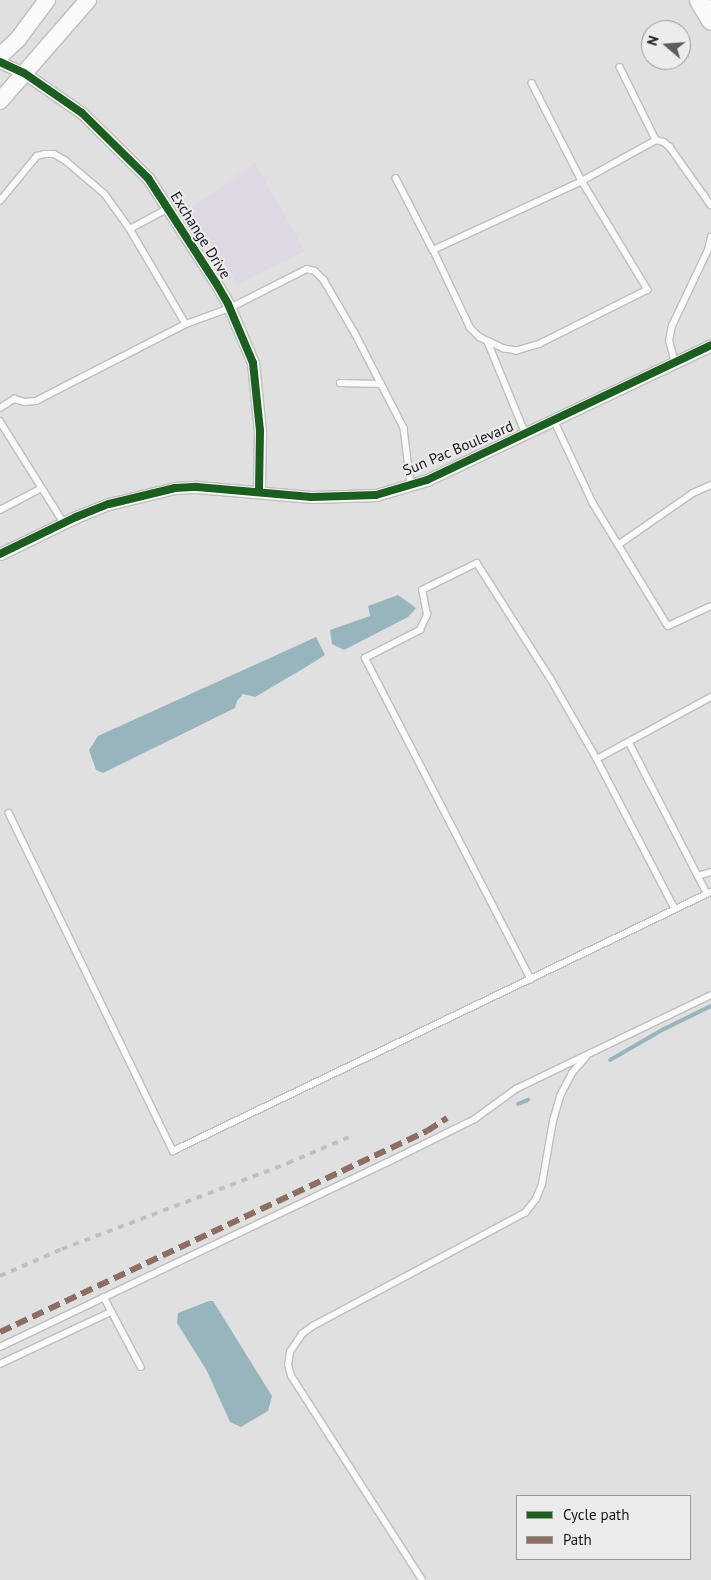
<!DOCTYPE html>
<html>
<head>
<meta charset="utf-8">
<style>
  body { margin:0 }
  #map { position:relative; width:711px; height:1580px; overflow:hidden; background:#e0e0e0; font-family:"PT Sans",sans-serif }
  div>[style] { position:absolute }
  .commercial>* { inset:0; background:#ddd8e3 }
  .water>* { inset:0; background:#98b4bd }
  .stream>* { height:4px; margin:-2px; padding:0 2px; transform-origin:2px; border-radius:2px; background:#98b4bd }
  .roads { filter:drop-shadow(1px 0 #bebebe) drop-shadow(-1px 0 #bebebe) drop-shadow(0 1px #bebebe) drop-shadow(0 -1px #bebebe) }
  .service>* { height:5.5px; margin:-2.75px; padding:0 2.75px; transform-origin:2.75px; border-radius:2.75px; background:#fafafa }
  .minor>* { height:11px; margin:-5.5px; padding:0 5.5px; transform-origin:5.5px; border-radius:5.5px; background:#fafafa }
  .secondary>* { height:16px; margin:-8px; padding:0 8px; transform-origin:8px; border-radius:8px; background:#fafafa }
  .primary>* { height:19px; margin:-9.5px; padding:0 9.5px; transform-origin:9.5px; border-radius:9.5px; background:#fafafa }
  .rail>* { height:4px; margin-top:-2px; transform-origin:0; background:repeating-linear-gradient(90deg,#bfbfc0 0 6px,transparent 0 12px) }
  .quiet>* { height:6px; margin-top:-3px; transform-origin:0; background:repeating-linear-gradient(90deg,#8d6e63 0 12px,transparent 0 18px) }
  .cycleway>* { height:8px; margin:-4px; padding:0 4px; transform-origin:4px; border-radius:4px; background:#1b5e20 }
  span { translate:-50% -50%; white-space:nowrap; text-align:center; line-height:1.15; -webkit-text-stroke:4px #ececee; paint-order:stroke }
  .street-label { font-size:15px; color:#171718 }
  .legend { position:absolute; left:516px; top:1495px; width:175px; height:65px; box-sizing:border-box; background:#ececee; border:1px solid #979798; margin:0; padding:6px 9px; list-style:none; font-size:15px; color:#171718 }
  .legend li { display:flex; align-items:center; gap:10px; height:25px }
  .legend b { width:25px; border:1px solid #979798 }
  .north { position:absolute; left:641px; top:20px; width:50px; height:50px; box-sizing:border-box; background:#ececee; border:1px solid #979798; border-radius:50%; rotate:288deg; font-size:14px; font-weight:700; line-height:20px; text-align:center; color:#171718 }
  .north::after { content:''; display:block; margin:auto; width:18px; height:22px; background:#5d5d5e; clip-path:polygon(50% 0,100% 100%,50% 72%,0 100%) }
</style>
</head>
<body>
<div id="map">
  <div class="commercial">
    <i style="clip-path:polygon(255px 163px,305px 251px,238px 284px,188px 210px)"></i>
  </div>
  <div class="water">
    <i style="clip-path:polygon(398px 595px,416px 608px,408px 617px,344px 650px,332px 644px,330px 630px,370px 616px,368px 606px)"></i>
    <i style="clip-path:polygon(316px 637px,325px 655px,306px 667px,255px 697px,243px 694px,237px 701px,235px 708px,103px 773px,96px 770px,89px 750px,98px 736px)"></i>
    <i style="clip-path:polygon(209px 1301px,213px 1301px,272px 1396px,268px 1411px,241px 1427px,230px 1422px,207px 1371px,177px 1323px,178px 1313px)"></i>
  </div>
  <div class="stream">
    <i style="left:610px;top:1060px;width:62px;rotate:-29.9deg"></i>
    <i style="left:664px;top:1029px;width:52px;rotate:-26.1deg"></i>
    <i style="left:518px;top:1104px;width:11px;rotate:-22deg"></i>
  </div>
  <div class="roads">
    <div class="service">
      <i style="left:620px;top:67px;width:81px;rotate:63.7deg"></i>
      <i style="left:532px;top:83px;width:110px;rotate:63deg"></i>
      <i style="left:582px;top:181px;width:127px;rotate:58.8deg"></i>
      <i style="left:648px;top:290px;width:121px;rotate:153.4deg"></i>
      <i style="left:540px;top:344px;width:24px;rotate:163deg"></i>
      <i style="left:517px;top:351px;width:13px;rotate:-171deg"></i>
      <i style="left:504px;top:349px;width:26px;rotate:-155deg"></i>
      <i style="left:480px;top:338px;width:14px;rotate:-135deg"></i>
      <i style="left:470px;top:328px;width:86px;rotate:-115.4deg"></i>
      <i style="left:433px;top:250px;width:164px;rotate:-24.8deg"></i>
      <i style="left:582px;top:181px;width:85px;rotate:-29deg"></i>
      <i style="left:656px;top:140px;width:8px;rotate:14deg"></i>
      <i style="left:664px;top:142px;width:8px;rotate:40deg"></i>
      <i style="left:670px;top:147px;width:71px;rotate:54.7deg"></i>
      <i style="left:396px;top:178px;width:81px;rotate:62.8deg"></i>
      <i style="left:0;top:201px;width:58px;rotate:-50.6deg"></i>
      <i style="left:37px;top:156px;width:8px;rotate:-14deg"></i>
      <i style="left:45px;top:154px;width:9px"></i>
      <i style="left:54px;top:154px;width:13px;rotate:29deg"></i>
      <i style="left:65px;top:160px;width:52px;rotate:40.4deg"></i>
      <i style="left:105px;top:194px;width:43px;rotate:54.5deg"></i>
      <i style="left:130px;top:229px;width:110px;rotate:59.5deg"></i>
      <i style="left:186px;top:324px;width:47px;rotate:-20deg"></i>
      <i style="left:230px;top:308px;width:86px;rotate:-26.9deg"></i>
      <i style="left:307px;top:269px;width:8px;rotate:14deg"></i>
      <i style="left:315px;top:271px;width:13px;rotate:45deg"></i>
      <i style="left:324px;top:280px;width:61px;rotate:59.7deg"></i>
      <i style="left:355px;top:333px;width:107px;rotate:62.7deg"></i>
      <i style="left:404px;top:428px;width:57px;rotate:83deg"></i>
      <i style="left:130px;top:229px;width:44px;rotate:-28.3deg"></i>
      <i style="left:488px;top:342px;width:100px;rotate:67.6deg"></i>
      <i style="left:675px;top:363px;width:23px;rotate:-105deg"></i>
      <i style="left:669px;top:341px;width:15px;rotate:-79deg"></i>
      <i style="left:672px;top:326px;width:84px;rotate:-64.7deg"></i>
      <i style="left:708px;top:250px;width:13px;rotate:-77deg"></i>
      <i style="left:340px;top:383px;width:41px;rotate:1.4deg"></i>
      <i style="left:0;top:408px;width:17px;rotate:-33deg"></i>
      <i style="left:14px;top:399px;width:11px;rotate:15deg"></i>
      <i style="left:25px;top:402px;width:11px;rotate:-5deg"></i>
      <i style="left:36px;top:401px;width:169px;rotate:-27.2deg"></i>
      <i style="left:554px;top:420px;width:92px;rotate:64.8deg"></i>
      <i style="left:593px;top:503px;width:144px;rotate:58.6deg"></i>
      <i style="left:668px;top:626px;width:47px;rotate:-24.9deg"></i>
      <i style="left:0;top:421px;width:120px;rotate:57.9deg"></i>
      <i style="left:0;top:510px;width:47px;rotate:-27.6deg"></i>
      <i style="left:618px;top:545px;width:91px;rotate:-34.7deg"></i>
      <i style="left:693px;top:493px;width:20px;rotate:-24deg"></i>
      <i style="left:629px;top:742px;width:170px;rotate:62.7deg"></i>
      <i style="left:597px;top:759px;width:169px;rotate:62.5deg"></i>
      <i style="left:9px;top:813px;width:376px;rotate:64.1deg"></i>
      <i style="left:173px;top:1151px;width:597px;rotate:-25.71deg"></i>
      <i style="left:698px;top:876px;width:14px;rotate:-17deg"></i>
      <i style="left:531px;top:980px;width:362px;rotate:-117.3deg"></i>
      <i style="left:365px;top:658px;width:62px;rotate:-27deg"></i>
      <i style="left:420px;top:630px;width:17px;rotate:-65deg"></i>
      <i style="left:427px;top:615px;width:25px;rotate:-101deg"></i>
      <i style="left:422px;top:590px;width:61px;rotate:-26.1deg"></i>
      <i style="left:477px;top:563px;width:138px;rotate:57.5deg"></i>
      <i style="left:551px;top:679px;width:92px;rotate:60.1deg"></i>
      <i style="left:597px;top:759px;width:130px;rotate:-28.5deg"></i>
      <i style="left:104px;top:1297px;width:79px;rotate:62.1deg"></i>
      <i style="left:0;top:1347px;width:428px;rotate:-25.5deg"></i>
      <i style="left:386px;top:1163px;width:99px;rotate:-26.3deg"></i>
      <i style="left:475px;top:1119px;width:51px;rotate:-36.2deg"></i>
      <i style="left:516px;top:1089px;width:216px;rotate:-25.7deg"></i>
      <i style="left:0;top:1364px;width:123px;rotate:-25.1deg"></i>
      <i style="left:422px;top:1580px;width:242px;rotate:-122.7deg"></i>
      <i style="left:291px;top:1376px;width:11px;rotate:-105deg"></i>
      <i style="left:288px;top:1365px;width:13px;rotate:-81deg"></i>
      <i style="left:290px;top:1352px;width:22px;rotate:-56deg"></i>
      <i style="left:302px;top:1334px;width:14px;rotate:-36deg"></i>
      <i style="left:313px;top:1326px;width:240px;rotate:-28.1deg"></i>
      <i style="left:525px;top:1213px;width:18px;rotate:-52deg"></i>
      <i style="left:536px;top:1199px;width:16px;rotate:-68deg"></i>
      <i style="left:542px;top:1184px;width:64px;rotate:-80.1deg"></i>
      <i style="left:553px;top:1121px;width:26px;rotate:-74deg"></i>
      <i style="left:560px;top:1096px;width:26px;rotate:-62deg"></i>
      <i style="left:572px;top:1073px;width:21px;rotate:-49deg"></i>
    </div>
    <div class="minor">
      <i style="left:0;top:62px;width:26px;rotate:25deg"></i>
      <i style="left:24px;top:73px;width:70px;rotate:34.6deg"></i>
      <i style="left:82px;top:113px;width:93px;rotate:44.6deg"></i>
      <i style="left:148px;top:178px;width:125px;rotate:57.1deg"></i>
      <i style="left:216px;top:283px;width:24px;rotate:60deg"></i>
      <i style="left:228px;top:304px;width:64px;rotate:67deg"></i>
      <i style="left:253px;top:363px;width:68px;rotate:84.1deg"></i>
      <i style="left:260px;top:431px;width:60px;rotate:91deg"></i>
      <i style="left:0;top:554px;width:85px;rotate:-26deg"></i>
      <i style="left:76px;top:517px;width:35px;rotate:-22deg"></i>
      <i style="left:109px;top:504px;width:68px;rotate:-13.6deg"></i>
      <i style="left:175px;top:488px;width:22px;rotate:-3deg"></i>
      <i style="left:197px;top:487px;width:115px;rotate:5deg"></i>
      <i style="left:312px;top:497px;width:64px;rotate:-1.8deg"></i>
      <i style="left:376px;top:495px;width:53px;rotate:-16.4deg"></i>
      <i style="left:427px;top:480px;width:314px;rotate:-25.4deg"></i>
    </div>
    <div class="secondary">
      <i style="left:0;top:56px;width:25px;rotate:-43deg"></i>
      <i style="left:18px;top:39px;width:49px;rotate:-53.4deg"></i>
      <i style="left:0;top:101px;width:134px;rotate:-48.9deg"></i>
    </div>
    <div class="primary">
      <i style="left:699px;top:0;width:23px;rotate:59deg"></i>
    </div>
  </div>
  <div class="rail">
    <i style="left:0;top:1276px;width:68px;rotate:-23.5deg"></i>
    <i style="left:62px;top:1249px;width:242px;rotate:-20.8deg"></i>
    <i style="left:288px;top:1163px;width:72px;rotate:-23deg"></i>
  </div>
  <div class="quiet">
    <i style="left:0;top:1332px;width:472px;rotate:-25.2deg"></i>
    <i style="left:427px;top:1131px;width:24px;rotate:-33deg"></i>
  </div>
  <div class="cycleway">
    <i style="left:0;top:62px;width:26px;rotate:25deg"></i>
    <i style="left:24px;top:73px;width:70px;rotate:34.6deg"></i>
    <i style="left:82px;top:113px;width:93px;rotate:44.6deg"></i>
    <i style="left:148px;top:178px;width:125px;rotate:57.1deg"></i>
    <i style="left:216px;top:283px;width:24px;rotate:60deg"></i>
    <i style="left:228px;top:304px;width:64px;rotate:67deg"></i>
    <i style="left:253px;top:363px;width:68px;rotate:84.1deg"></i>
    <i style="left:260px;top:431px;width:60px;rotate:91deg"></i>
    <i style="left:0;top:554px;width:85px;rotate:-26deg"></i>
    <i style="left:76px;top:517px;width:35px;rotate:-22deg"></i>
    <i style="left:109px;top:504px;width:68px;rotate:-13.6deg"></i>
    <i style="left:175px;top:488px;width:22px;rotate:-3deg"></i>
    <i style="left:197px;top:487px;width:115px;rotate:5deg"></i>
    <i style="left:312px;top:497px;width:64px;rotate:-1.8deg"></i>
    <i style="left:376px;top:495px;width:53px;rotate:-16.4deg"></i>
    <i style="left:427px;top:480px;width:314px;rotate:-25.4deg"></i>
  </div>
  <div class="street-label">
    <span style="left:201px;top:235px;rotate:58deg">Exchange Drive</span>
    <span style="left:458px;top:448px;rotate:-23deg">Sun Pac Boulevard</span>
  </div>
  <ul class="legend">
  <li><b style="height:6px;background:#1b5e20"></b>Cycle path</li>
  <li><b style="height:6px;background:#8d6e63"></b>Path</li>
  </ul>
  <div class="north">N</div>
</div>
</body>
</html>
